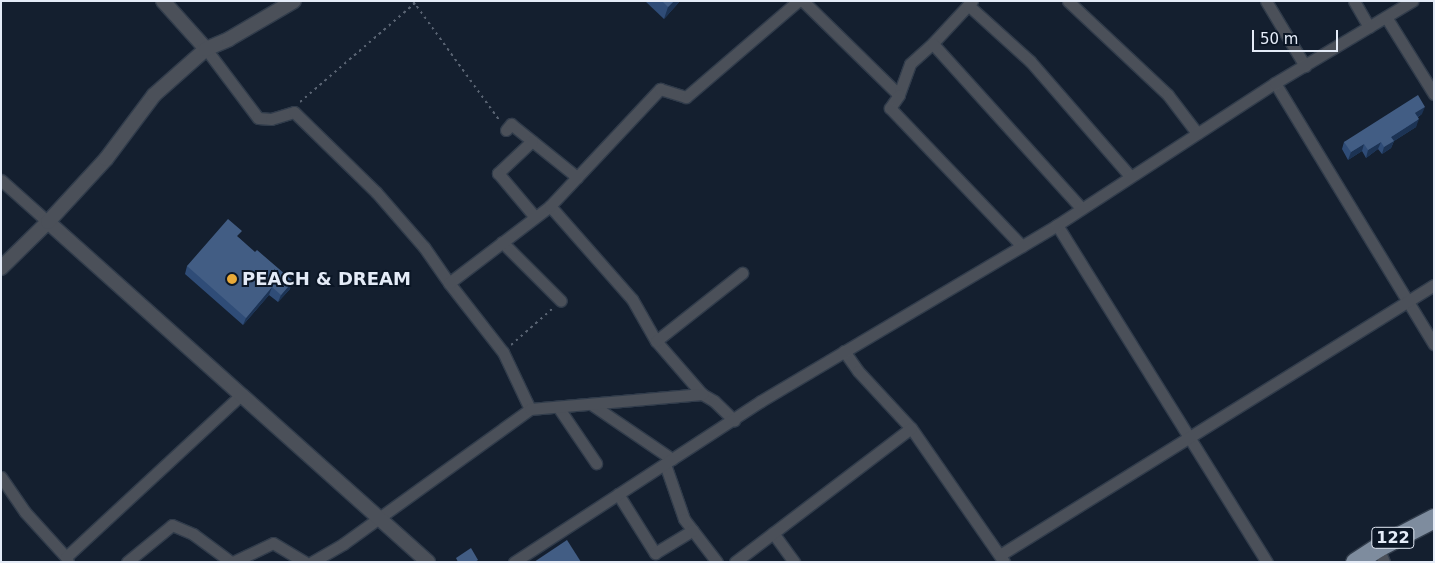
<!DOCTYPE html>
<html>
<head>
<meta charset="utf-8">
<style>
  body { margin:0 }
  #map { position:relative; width:1435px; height:563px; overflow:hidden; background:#141f2f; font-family:"DejaVu Sans",sans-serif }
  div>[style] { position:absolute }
  .path>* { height:2px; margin-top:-1px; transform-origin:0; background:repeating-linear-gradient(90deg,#5a6473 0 2.5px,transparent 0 6.5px) }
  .roads { filter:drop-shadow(1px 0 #313c4b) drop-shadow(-1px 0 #313c4b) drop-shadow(0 1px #313c4b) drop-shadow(0 -1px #313c4b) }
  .minor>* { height:11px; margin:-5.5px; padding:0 5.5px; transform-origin:5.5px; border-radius:5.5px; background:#4b5059 }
  .tertiary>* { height:14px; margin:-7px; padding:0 7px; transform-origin:7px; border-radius:7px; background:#4b5059 }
  .trunk>* { height:19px; margin:-9.5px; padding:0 9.5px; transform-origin:9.5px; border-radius:9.5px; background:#7e8c9e }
  .wall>* { inset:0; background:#2f4c77 }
  .shaded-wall>* { inset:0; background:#1c3354 }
  .building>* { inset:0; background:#425d84 }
  .dots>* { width:14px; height:14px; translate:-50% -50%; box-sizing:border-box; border:2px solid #0b1625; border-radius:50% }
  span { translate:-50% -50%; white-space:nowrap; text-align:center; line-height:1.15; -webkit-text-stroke:4px #0b1625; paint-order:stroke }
  .shield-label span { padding:1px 4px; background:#0b1625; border:1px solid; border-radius:4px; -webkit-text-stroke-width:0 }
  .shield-label { font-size:16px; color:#e4ebf7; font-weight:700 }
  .poi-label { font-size:18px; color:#e4ebf7; font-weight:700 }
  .left { translate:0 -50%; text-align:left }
  .frame { position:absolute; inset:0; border:2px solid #e4ebf7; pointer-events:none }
  .scale { position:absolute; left:1252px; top:30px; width:86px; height:22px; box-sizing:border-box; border:2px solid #e4ebf7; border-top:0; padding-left:6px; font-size:15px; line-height:18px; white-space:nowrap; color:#e4ebf7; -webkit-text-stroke:4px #0b1625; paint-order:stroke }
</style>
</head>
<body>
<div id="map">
  <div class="path">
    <i style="left:413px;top:1px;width:148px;rotate:54.1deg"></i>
    <i style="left:300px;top:102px;width:152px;rotate:-40.7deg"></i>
    <i style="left:511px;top:345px;width:55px;rotate:-41.3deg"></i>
  </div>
  <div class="roads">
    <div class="minor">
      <i style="left:803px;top:1px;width:134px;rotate:44.4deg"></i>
      <i style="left:972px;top:1px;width:57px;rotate:132.9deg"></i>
      <i style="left:933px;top:43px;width:31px;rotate:138deg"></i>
      <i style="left:910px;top:64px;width:33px;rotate:110deg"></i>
      <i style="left:899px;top:95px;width:16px;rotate:125deg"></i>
      <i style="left:890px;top:108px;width:191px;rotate:46.3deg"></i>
      <i style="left:1068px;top:1px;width:137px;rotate:43.2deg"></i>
      <i style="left:1168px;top:95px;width:48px;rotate:52.7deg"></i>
      <i style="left:1266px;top:1px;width:76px;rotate:59deg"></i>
      <i style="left:1354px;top:1px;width:30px;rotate:60deg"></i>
      <i style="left:968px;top:5px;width:84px;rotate:42.1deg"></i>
      <i style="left:1030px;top:61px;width:152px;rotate:49deg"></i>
      <i style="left:1386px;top:17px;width:91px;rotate:58.1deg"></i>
      <i style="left:933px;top:44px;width:221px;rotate:47.9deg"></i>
      <i style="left:206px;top:49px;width:86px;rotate:53deg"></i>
      <i style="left:258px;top:118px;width:13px;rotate:4deg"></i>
      <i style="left:271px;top:119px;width:24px;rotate:-17deg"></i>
      <i style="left:294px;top:112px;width:115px;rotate:44.3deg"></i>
      <i style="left:376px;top:192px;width:73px;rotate:48.9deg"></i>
      <i style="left:424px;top:247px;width:44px;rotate:55.2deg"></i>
      <i style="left:449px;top:283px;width:88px;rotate:52deg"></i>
      <i style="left:503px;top:352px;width:63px;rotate:64.7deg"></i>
      <i style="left:1275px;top:83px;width:306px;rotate:58.7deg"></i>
      <i style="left:506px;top:130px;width:8px;rotate:-50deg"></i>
      <i style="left:511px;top:124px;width:85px;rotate:38.8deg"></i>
      <i style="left:532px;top:141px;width:47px;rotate:136.7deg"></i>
      <i style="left:498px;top:173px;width:57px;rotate:49.9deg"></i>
      <i style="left:1px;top:180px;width:63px;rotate:41.8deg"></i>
      <i style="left:550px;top:206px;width:124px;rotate:48.6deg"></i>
      <i style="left:632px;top:299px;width:48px;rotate:60.3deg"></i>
      <i style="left:656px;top:341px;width:70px;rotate:49deg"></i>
      <i style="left:702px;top:394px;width:14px;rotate:30deg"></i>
      <i style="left:714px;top:401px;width:28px;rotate:44deg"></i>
      <i style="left:1057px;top:225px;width:397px;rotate:58.1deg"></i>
      <i style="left:502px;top:242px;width:83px;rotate:45deg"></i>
      <i style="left:449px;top:283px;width:127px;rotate:-37.3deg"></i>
      <i style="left:550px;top:206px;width:161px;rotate:-46.8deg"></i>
      <i style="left:660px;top:89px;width:27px;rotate:17deg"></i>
      <i style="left:686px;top:97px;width:148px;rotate:-40.6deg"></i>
      <i style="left:656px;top:341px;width:110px;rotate:-38.3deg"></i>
      <i style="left:844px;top:351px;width:24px;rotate:55deg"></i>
      <i style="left:858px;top:371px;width:78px;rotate:47.1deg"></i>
      <i style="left:911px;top:428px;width:163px;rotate:55.2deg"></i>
      <i style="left:591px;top:404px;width:98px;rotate:34.2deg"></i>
      <i style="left:558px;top:407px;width:68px;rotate:55.8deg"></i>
      <i style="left:665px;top:464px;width:58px;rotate:70.9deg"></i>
      <i style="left:684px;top:519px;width:54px;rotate:52.5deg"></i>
      <i style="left:1px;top:477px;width:42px;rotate:55.6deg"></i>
      <i style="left:25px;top:512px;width:61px;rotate:47.7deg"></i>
      <i style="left:66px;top:557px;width:5px;rotate:68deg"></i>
      <i style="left:618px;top:494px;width:70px;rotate:57.9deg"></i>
      <i style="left:655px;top:553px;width:44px;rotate:-31.2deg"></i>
      <i style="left:773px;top:533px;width:36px;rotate:54deg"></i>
      <i style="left:1378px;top:547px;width:16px;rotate:68deg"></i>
      <i style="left:1000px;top:555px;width:511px;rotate:-31.89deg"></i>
      <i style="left:66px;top:557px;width:238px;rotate:-42.8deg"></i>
      <i style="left:127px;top:562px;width:58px;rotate:-39.4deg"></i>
      <i style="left:172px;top:525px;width:23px;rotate:23deg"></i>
      <i style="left:193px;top:534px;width:47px;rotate:36.4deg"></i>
      <i style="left:233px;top:562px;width:44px;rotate:-25.4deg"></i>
      <i style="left:273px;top:543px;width:37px;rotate:31deg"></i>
      <i style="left:312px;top:562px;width:36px;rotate:-30deg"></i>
      <i style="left:343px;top:544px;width:231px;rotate:-35.8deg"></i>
      <i style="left:530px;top:409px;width:173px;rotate:-5deg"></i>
      <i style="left:514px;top:562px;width:295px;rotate:-33.1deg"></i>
      <i style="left:761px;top:401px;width:344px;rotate:-30.7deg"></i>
      <i style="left:1057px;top:225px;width:260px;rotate:-33.1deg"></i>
      <i style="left:1275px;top:83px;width:160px;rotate:-30.9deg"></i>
      <i style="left:735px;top:562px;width:221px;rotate:-37.3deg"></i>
    </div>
    <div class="tertiary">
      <i style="left:163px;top:1px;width:64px;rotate:48.1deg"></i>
      <i style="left:48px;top:222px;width:510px;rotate:41.82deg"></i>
      <i style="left:1px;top:268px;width:66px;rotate:-44.4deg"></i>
      <i style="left:48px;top:222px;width:86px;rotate:-47.4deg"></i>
      <i style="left:106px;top:159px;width:80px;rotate:-53.1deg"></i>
      <i style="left:154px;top:95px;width:69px;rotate:-41.5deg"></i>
      <i style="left:206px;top:49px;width:25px;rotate:-23deg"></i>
      <i style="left:229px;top:39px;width:75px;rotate:-30.3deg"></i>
    </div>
    <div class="trunk">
      <i style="left:1355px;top:562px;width:27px;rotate:-33deg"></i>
      <i style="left:1378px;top:547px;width:63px;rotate:-27.4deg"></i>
    </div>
  </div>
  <div class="wall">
    <i style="clip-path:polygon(645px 1px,680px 1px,664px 19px)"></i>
    <i style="clip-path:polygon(1422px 114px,1418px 117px,1416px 127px,1394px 141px,1391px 148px,1382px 154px,1378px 149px,1366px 158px,1362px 151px,1348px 160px,1342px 149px,1344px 142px)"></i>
    <i style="clip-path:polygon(239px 238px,290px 289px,278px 302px,269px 295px,243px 325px,185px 274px,187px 266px)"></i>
  </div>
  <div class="shaded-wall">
    <i style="clip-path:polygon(674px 1px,680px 1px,664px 19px,668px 7px)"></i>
    <i style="clip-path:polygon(1425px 107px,1422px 114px,1412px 120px,1415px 113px)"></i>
    <i style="clip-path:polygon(1419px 119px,1416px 127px,1394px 141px,1391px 148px,1382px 154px,1384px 147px,1391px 137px)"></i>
    <i style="clip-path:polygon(1381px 142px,1378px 149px,1366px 158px,1368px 150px)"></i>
    <i style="clip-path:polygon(1364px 144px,1362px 151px,1348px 160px,1351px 152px)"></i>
    <i style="clip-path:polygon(293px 281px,290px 289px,278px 302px,281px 295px)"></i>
    <i style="clip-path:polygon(272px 287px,269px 295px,243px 325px,246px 318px)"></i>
  </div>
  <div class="building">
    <i style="clip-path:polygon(662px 1px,674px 1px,668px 7px)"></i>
    <i style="clip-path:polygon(1418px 95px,1425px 107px,1415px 113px,1419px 119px,1391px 137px,1394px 141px,1384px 147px,1381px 142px,1368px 150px,1364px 144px,1351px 152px,1344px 142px)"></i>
    <i style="clip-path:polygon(228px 219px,242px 231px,237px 236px,255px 252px,257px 250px,293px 281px,281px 295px,272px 287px,246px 318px,187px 266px)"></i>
    <i style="clip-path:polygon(567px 540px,581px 562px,534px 562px)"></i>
    <i style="clip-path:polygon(471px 548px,478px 560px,475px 562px,458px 562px,456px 558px)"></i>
  </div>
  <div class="dots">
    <i style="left:232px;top:279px;background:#e9aa38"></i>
  </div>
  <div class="shield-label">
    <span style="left:1393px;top:538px">122</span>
  </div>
  <div class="poi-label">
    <span class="left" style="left:242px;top:279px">PEACH &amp; DREAM</span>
  </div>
  <div class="frame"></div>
  <div class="scale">50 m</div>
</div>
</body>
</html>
